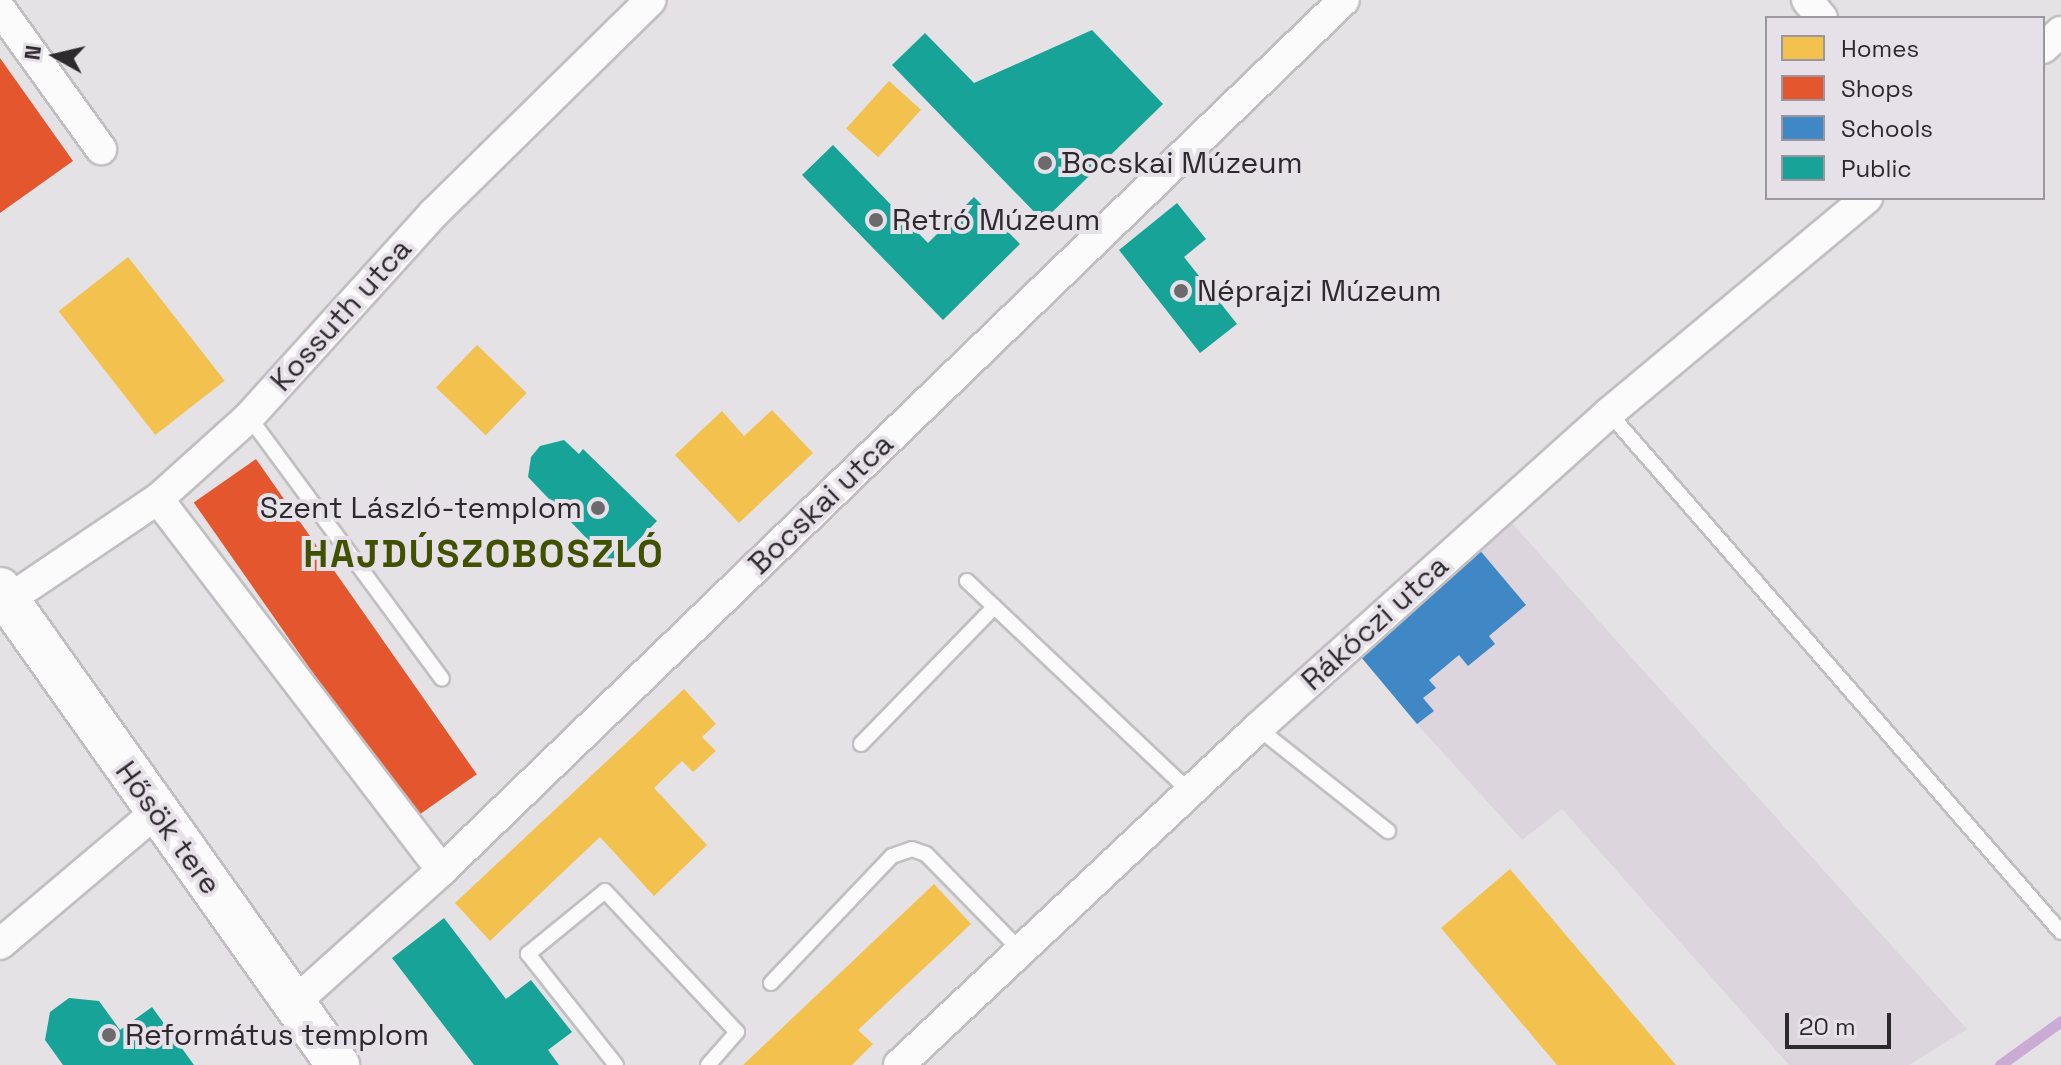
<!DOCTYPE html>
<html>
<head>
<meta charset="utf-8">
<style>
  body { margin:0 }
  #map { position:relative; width:2061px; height:1065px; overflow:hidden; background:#e5e2e6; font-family:"Space Grotesk",sans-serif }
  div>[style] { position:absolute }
  .built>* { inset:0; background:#dcd5de }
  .homes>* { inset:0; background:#f2c14e; transform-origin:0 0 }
  .shops>* { inset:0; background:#e4572e; transform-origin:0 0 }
  .schools>* { inset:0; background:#3f88c5 }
  .public>* { inset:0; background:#17a398 }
  .stream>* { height:11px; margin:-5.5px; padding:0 5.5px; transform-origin:5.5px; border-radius:5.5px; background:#caabd5 }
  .roads { filter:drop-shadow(2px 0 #c1bfc2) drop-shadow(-2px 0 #c1bfc2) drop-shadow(0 2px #c1bfc2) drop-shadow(0 -2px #c1bfc2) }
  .lane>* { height:14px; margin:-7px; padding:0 7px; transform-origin:7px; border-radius:7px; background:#fbfbfb }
  .street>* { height:30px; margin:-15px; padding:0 15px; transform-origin:15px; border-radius:15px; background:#fbfbfb }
  .secondary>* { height:42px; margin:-21px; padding:0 21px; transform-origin:21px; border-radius:21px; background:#fbfbfb }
  .dots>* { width:22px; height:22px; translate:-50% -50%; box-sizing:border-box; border:4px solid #e6e0e8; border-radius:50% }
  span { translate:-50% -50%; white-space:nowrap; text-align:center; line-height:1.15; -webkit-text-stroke:8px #e6e0e8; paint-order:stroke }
  .poi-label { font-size:30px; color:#2c2a2d }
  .left { translate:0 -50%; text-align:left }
  .right { translate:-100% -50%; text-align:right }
  .street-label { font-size:30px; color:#2c2a2d }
  .district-label { font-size:38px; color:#405100; font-weight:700; letter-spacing:2px }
  .legend { position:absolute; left:1765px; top:16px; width:280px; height:184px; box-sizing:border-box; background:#e6e0e8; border:2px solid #9c979d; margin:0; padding:10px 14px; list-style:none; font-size:24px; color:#2c2a2d }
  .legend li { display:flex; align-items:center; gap:16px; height:40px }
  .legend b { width:40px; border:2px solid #9c979d }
  .north { position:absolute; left:16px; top:16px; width:80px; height:80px; -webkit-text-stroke:6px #e6e0e8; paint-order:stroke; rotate:278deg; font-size:22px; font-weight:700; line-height:32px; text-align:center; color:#2c2a2d }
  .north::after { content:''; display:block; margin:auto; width:28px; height:36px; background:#2c2a2d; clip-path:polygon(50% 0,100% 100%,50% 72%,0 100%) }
  .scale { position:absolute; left:1785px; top:1013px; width:106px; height:36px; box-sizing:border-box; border:4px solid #2c2a2d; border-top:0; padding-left:10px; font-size:24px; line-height:28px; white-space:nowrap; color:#2c2a2d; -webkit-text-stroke:6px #e6e0e8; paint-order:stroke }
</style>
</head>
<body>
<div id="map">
  <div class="built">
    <i style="clip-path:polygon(1512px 523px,1614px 638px,1967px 1029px,1909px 1065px,1789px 1065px,1562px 809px,1522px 840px,1417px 724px,1356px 651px)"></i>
  </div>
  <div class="homes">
    <i style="left:889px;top:81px;width:43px;height:64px;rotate:42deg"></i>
    <i style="left:128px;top:257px;width:157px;height:88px;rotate:52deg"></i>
    <i style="left:477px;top:345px;width:69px;height:59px;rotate:44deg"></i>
    <i style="clip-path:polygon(772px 410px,813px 453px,739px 523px,675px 455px,722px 411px,744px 436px)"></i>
    <i style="clip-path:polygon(684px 689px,716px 724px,702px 737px,716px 751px,693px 772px,682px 761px,654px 788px,707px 845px,654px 896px,600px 837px,490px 941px,455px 903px)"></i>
    <i style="clip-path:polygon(1510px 869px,1676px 1065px,1557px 1065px,1441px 928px)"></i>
    <i style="clip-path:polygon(934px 884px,971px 924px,858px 1030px,873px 1044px,852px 1065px,743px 1065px)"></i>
  </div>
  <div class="shops">
    <i style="clip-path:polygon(0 58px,73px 161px,0 213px)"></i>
    <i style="left:256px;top:459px;width:385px;height:76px;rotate:55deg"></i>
  </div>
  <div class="schools">
    <i style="clip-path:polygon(1478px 548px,1526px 605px,1489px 636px,1495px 644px,1468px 666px,1459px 655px,1429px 680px,1436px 688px,1423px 698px,1434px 711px,1417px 724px,1356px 651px)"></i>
  </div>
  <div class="public">
    <i style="clip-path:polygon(1092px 30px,1163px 104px,1043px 221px,892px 65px,925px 33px,974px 83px)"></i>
    <i style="clip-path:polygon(833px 145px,928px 243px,974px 197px,1020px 244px,943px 320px,802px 175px)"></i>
    <i style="clip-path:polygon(1177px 203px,1206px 239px,1184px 257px,1237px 324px,1200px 353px,1119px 250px)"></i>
    <i style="clip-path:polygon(564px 440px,579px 454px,583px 449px,657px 521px,613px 566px,528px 477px,531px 457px,540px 446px)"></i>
    <i style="clip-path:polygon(444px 918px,506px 999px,531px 980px,572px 1032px,548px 1050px,559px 1065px,474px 1065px,392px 958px)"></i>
    <i style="clip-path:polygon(69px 998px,99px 1001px,120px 1030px,152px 1007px,194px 1065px,63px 1065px,45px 1040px,50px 1012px)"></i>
  </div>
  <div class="stream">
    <i style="left:2000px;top:1065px;width:75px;rotate:-35.8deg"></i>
  </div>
  <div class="roads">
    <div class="lane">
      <i style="left:1609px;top:413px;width:688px;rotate:48.95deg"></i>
      <i style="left:249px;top:417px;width:325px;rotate:53.6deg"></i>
      <i style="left:967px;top:581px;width:307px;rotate:43.4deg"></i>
      <i style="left:1258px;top:728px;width:166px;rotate:38.4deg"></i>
      <i style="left:861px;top:744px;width:191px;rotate:-45.8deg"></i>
      <i style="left:771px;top:983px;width:175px;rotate:-46.4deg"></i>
      <i style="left:892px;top:856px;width:21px;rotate:-19deg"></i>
      <i style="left:912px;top:849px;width:15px;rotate:20deg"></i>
      <i style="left:926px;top:854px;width:136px;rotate:45.6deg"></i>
      <i style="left:616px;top:1065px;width:142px;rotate:-128.4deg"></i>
      <i style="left:528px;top:954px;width:99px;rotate:-39.3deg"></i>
      <i style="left:605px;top:891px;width:193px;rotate:46.9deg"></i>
      <i style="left:737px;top:1032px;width:44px;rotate:131.3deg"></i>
    </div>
    <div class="street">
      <i style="left:1807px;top:0;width:23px;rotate:50deg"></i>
      <i style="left:0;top:9px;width:173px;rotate:54.2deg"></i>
      <i style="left:2043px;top:48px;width:24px;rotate:-42deg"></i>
      <i style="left:158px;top:499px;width:467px;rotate:52.6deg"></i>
      <i style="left:8px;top:600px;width:181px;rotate:-34deg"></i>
      <i style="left:158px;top:499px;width:122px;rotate:-42deg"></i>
      <i style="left:249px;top:417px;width:274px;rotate:-47.8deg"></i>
      <i style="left:433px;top:214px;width:305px;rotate:-44.5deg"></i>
      <i style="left:0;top:944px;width:203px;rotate:-40.2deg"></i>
      <i style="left:294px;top:1003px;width:199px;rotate:-41.9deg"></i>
      <i style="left:442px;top:870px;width:1253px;rotate:-43.97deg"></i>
      <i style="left:899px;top:1065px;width:492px;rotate:-43.2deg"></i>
      <i style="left:1258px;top:728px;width:472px;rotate:-41.9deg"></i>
      <i style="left:1609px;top:413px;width:336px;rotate:-39.8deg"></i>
    </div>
    <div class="secondary">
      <i style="left:0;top:589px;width:584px;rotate:54.62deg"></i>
    </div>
  </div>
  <div class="dots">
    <i style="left:1045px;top:163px;background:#6d6a6e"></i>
    <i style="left:876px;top:220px;background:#6d6a6e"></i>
    <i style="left:1181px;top:291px;background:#6d6a6e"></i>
    <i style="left:598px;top:508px;background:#6d6a6e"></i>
    <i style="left:109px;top:1035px;background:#6d6a6e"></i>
  </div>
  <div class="poi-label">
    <span class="left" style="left:1061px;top:163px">Bocskai Múzeum</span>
    <span class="left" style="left:892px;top:220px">Retró Múzeum</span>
    <span class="left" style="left:1197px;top:291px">Néprajzi Múzeum</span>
    <span class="right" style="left:582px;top:508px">Szent László-templom</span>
    <span class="left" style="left:125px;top:1035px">Református templom</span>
  </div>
  <div class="street-label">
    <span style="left:341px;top:315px;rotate:-48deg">Kossuth utca</span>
    <span style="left:821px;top:504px;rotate:-44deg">Bocskai utca</span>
    <span style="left:1375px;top:623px;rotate:-42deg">Rákóczi utca</span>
    <span style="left:168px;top:828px;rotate:54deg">Hősök tere</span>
  </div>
  <div class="district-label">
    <span style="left:484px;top:555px">HAJDÚSZOBOSZLÓ</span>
  </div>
  <ul class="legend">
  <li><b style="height:22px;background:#f2c14e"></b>Homes</li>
  <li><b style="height:22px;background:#e4572e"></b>Shops</li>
  <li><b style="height:22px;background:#3f88c5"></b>Schools</li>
  <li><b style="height:22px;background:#17a398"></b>Public</li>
  </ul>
  <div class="north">N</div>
  <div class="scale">20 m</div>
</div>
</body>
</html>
